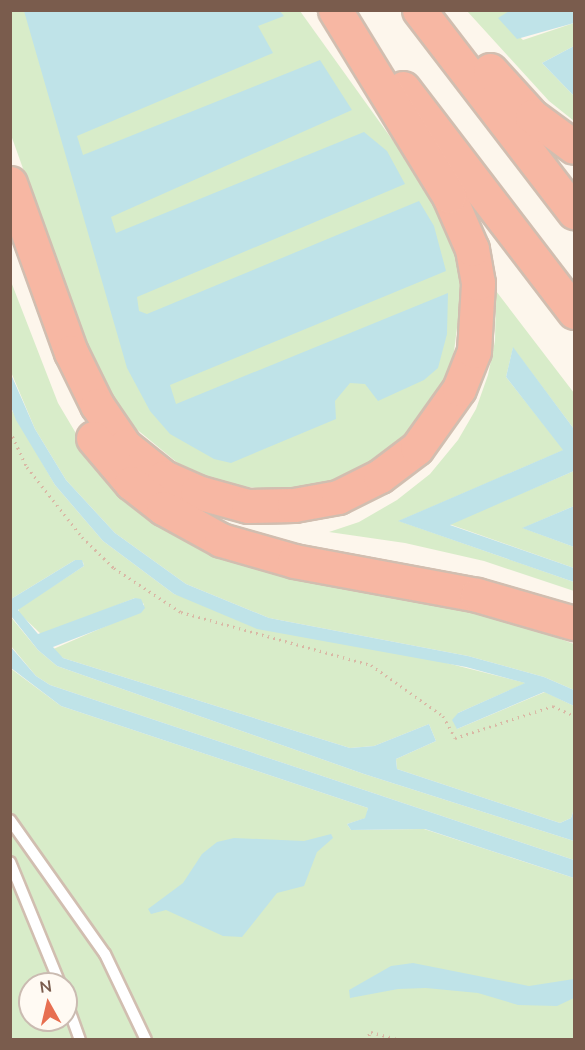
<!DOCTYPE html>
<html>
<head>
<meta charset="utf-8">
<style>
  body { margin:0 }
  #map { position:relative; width:585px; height:1050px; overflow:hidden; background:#fdf6ec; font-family:Mulish,sans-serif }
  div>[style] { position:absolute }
  .green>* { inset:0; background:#d8ecc9 }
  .water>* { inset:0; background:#bfe3e8 }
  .path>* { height:3px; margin-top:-1.5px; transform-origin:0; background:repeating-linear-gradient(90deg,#d9b8a5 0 1.5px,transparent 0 6px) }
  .roads { filter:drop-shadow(2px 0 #d1beb0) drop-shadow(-2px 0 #d1beb0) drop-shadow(0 2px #d1beb0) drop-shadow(0 -2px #d1beb0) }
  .service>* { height:10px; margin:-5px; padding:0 5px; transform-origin:5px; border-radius:5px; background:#fff }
  .motorway>* { height:33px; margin:-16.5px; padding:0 16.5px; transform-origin:16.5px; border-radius:16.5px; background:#f7b7a3 }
  span { translate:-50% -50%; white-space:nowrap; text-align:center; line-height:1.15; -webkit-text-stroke:4.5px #fffaf3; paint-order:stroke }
  .frame { position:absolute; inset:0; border:12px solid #7a5c4d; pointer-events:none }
  .north { position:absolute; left:18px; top:972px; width:60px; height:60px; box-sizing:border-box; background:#fffaf3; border:2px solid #cabbb1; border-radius:50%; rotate:352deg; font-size:16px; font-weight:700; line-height:24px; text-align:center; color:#7a5c4d }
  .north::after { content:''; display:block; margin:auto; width:21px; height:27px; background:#e76f51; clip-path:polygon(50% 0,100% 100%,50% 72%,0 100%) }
</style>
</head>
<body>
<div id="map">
  <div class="green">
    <i style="clip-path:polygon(10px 11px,300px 11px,419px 177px,456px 253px,462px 289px,453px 359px,445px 382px,420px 421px,402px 440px,383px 455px,341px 478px,316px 486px,273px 490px,225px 484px,185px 469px,129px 423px,93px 364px,11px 135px)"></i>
    <i style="clip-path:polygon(467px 11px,511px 11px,499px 18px,523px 40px,574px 23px,574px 46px,542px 63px,574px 96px,574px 121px,549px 101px)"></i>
    <i style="clip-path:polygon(10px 279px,58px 403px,87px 452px,286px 576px,444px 605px,517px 623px,574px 644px,574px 690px,544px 677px,468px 656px,269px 618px,186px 584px,115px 533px,66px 480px,35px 429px,11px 372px)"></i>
    <i style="clip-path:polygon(496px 291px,574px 393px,574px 429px,513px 348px,506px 377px,564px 450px,399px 521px,574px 582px,574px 591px,484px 561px,405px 543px,329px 532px,359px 522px,397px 500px,430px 474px,458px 440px,476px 409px,488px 375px,495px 341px)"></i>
    <i style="clip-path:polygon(10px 407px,55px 485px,103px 541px,174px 594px,526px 683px,458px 713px,457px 729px,545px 692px,574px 706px,574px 809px,571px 818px,560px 823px,397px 769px,396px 759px,436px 741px,429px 724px,374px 746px,350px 748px,63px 658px,51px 650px,143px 610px,144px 604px,135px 598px,42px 635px,19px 613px,19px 608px,84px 566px,83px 562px,75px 560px,11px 599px)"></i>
    <i style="clip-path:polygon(574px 471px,574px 506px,523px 528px,574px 547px,574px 568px,449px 524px)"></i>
    <i style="clip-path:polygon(10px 616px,38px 650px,57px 666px,364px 774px,574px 841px,574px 860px,50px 685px,36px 676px,11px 646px)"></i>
    <i style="clip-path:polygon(evenodd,10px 668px,61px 706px,368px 808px,366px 818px,347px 824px,351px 830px,424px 829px,574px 878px,574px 1039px,11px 1039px,10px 668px,30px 984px,66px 984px,66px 1020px,30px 1020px,30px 984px)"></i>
  </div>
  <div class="water">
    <i style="clip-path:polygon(279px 10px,284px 16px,258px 26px,273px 53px,77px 136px,83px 155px,320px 60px,352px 110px,111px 217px,116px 233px,364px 132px,387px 151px,405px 184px,137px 297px,139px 311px,147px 314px,419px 201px,434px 226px,446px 271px,170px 385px,176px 404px,448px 293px,447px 334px,438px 368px,424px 380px,378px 401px,365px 384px,350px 383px,335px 401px,336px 419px,231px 463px,214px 459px,170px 434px,150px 411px,127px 368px,24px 11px)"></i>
    <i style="clip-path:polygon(511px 10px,574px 11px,574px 23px,517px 39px,498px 18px)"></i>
    <i style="clip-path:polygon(574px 46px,574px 96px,542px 63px)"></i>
    <i style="clip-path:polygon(513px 347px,574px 429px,574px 471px,450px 525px,574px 568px,574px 582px,398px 521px,563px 450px,506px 377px)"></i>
    <i style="clip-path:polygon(10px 372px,35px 429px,66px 480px,115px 533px,186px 584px,269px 618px,468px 656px,544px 677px,574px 690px,574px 706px,544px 692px,457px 729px,452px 720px,458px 713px,525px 683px,466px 667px,257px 629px,174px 594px,103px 541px,55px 485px,16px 420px,11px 407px)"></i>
    <i style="clip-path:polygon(574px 506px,574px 547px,522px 528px)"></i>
    <i style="clip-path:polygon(75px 560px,82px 560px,84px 566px,18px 610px,38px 634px,135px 598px,141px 599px,145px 608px,141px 613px,53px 647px,63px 658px,350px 748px,374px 746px,429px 724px,436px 741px,396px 759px,397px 769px,560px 823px,571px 818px,574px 809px,574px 841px,364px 774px,57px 666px,38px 650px,11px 616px,11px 599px)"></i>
    <i style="clip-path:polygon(10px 646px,36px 676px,50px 685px,574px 860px,574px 878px,425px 829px,351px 830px,347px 824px,365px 818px,368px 808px,61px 706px,11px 668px)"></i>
    <i style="clip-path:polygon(331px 834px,333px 838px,317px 852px,304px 886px,277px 893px,242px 937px,223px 936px,166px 910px,151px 914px,148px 909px,183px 883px,202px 854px,217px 842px,234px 838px,304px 841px)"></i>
    <i style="clip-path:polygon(413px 963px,529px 986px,574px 979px,574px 998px,557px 1006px,518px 1005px,478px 993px,426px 988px,398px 989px,350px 998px,349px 990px,391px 966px)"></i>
  </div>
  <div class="path">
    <i style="left:10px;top:431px;width:40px;rotate:65deg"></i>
    <i style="left:27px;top:467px;width:89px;rotate:51.8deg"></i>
    <i style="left:82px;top:537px;width:45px;rotate:44.1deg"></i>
    <i style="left:114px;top:568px;width:80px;rotate:33.3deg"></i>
    <i style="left:181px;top:612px;width:197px;rotate:15.6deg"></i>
    <i style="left:371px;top:665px;width:88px;rotate:35.3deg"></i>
    <i style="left:443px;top:716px;width:25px;rotate:61deg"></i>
    <i style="left:455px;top:738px;width:103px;rotate:-18.1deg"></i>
    <i style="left:553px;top:706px;width:23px;rotate:25deg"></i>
    <i style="left:365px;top:1040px;width:10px;rotate:-53deg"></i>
    <i style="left:371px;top:1032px;width:30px;rotate:15deg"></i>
  </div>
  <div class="roads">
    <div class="service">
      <i style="left:10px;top:820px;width:164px;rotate:54.7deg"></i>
      <i style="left:105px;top:954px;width:95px;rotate:64.5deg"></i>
      <i style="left:10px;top:862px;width:132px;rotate:67.7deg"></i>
      <i style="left:66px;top:1001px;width:41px;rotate:70.3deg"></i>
    </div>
    <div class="motorway">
      <i style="left:419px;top:10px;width:255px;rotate:52.5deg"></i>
      <i style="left:490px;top:70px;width:62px;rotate:47.6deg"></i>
      <i style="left:532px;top:116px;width:52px;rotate:36.4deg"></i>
      <i style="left:403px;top:88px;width:282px;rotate:52.6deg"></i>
      <i style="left:10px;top:183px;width:180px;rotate:70.2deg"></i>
      <i style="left:71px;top:352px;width:59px;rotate:63.9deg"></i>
      <i style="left:97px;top:405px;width:50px;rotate:55.7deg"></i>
      <i style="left:125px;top:446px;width:50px;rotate:38.5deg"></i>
      <i style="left:164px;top:477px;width:36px;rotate:24deg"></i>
      <i style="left:197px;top:492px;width:53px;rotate:15.4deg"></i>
      <i style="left:248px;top:506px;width:46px;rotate:-1.2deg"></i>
      <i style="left:294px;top:505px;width:45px;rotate:-10.3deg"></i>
      <i style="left:338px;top:497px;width:47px;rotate:-26.6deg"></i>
      <i style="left:380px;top:476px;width:46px;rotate:-37.1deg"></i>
      <i style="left:417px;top:448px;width:72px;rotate:-54.6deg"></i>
      <i style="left:459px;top:389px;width:41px;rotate:-68.5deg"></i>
      <i style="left:474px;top:351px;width:68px;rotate:-86.6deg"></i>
      <i style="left:478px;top:283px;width:35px;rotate:-100deg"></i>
      <i style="left:472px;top:249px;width:58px;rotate:-113.5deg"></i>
      <i style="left:449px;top:196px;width:218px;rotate:-121.5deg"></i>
      <i style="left:93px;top:438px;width:59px;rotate:49.8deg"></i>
      <i style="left:131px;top:483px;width:41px;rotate:38deg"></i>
      <i style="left:163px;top:508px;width:66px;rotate:28.9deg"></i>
      <i style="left:221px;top:540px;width:76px;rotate:16deg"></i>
      <i style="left:294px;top:561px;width:186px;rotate:10.5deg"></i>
      <i style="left:477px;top:595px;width:101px;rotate:16.1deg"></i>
    </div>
  </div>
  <div class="frame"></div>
  <div class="north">N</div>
</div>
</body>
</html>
